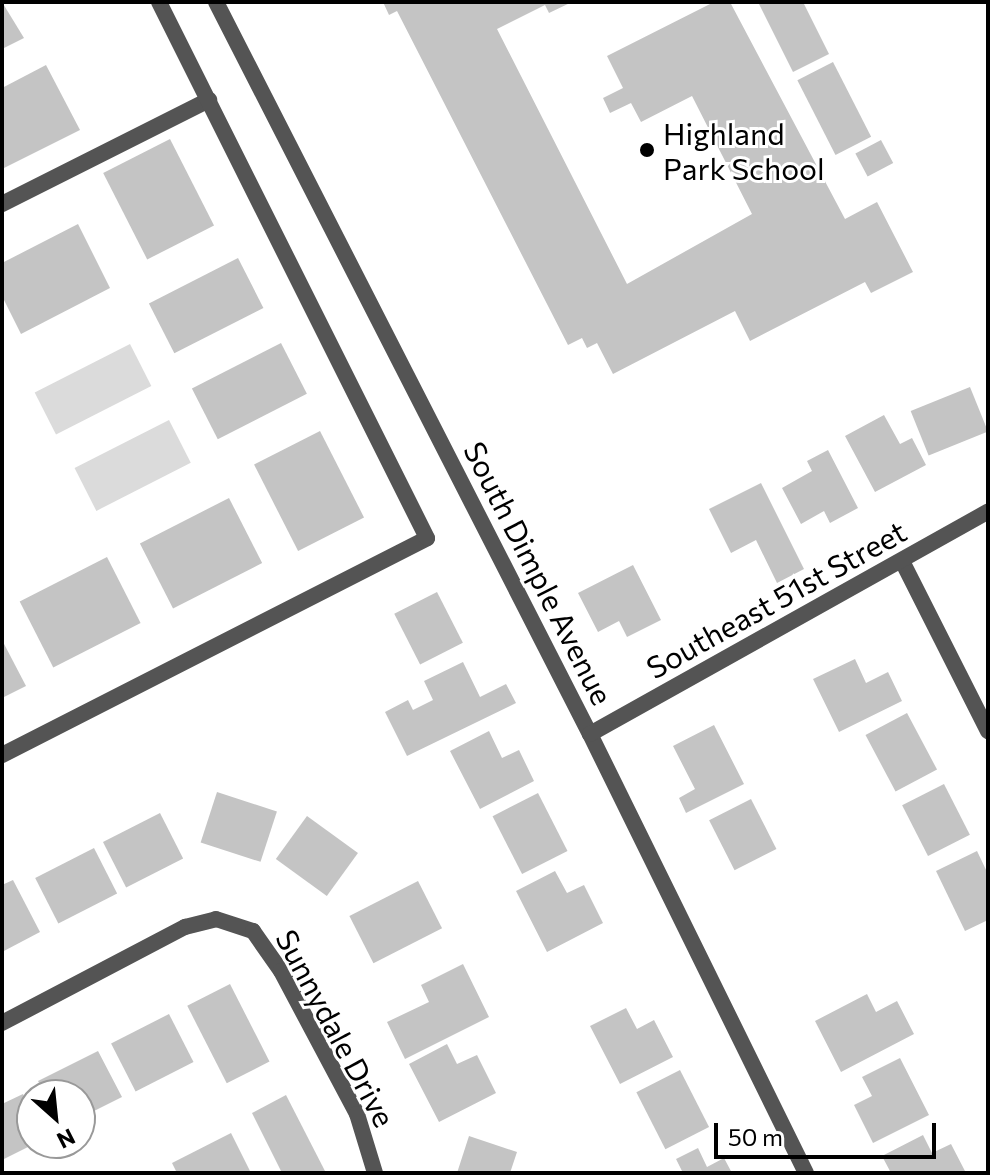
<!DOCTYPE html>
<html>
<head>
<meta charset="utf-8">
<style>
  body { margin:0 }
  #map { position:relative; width:990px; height:1175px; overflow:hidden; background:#fff; font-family:Commissioner,sans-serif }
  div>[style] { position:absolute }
  .green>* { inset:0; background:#dbdbdb; transform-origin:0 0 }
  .building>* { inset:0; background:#c4c4c4; transform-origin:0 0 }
  .minor>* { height:16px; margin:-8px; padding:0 8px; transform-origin:8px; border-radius:8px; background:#545454 }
  .dots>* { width:22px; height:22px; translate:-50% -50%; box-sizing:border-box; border:4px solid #fff; border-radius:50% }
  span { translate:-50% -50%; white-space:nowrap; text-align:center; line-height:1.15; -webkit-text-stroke:6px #fff; paint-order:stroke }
  .poi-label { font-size:30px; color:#000 }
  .left { translate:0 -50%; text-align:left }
  .street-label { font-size:30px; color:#000 }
  .frame { position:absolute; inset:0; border:4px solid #000; pointer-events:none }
  .north { position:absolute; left:16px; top:1079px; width:80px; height:80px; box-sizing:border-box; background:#fff; border:2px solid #999; border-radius:50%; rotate:153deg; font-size:22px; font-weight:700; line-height:32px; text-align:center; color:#000 }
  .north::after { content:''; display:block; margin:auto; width:28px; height:36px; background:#000; clip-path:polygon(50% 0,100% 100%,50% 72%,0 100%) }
  .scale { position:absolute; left:714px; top:1123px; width:222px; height:36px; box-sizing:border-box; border:4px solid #000; border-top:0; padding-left:10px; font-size:24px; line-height:28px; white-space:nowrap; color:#000; -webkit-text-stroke:6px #fff; paint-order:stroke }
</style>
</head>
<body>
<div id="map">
  <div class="green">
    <i style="left:130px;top:344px;width:47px;height:107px;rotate:63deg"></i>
    <i style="left:169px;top:420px;width:48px;height:106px;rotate:63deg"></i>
  </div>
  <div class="building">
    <i style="clip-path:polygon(2px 2px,24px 38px,2px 49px)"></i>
    <i style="clip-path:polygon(383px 2px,572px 2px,549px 13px,545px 5px,497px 29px,627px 284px,752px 214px,692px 96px,641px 122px,631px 103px,610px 113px,603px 98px,623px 88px,607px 56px,714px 2px,730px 2px,845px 219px,877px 202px,913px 272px,871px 293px,865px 282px,750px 341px,735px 311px,613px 374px,597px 343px,587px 348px,582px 338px,568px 345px,397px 11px,389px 15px)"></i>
    <i style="clip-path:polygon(758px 2px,803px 2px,829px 54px,793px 72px)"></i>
    <i style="left:833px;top:62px;width:84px;height:40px;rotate:63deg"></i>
    <i style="clip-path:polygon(46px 65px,80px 130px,2px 169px,2px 88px)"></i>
    <i style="left:170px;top:139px;width:97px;height:75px;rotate:63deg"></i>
    <i style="left:881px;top:140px;width:26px;height:29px;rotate:62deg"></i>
    <i style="clip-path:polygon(78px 224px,110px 288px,21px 334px,2px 296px,2px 263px)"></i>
    <i style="left:238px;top:258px;width:56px;height:100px;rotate:63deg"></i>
    <i style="left:281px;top:343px;width:57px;height:100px;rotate:63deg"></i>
    <i style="left:970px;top:387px;width:48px;height:64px;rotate:68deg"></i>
    <i style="clip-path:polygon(884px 415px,900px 444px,912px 438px,926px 465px,875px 492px,845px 436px)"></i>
    <i style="left:320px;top:431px;width:97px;height:74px;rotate:63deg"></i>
    <i style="clip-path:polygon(828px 450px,858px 508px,830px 523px,824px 511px,801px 524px,782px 488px,812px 471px,807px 461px)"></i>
    <i style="clip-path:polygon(761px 483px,804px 569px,777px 583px,756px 540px,731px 553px,709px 509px)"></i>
    <i style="left:229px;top:498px;width:73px;height:100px;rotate:63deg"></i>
    <i style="left:107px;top:557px;width:74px;height:98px;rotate:63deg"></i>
    <i style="clip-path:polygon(633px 565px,661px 620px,627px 637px,619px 621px,598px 632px,578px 593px)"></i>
    <i style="left:437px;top:592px;width:57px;height:48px;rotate:63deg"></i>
    <i style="clip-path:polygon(2px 640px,26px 686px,2px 698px)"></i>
    <i style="clip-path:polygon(855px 659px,866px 683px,888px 672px,902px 701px,839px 732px,813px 679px)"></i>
    <i style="clip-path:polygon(463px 662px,480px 697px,506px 684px,516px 703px,407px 756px,385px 712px,408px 700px,413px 710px,433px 700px,424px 681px)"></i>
    <i style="left:907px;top:713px;width:64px;height:47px;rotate:62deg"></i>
    <i style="clip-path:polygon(714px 725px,744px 784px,686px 813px,679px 798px,695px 789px,673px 746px)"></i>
    <i style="clip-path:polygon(489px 731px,502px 758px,519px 750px,534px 781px,480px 809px,450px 751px)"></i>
    <i style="left:944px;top:784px;width:57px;height:47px;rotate:63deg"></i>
    <i style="left:217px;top:792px;width:63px;height:53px;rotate:18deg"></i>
    <i style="left:538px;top:793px;width:65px;height:51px;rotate:63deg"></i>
    <i style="left:751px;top:799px;width:56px;height:47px;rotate:63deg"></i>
    <i style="left:160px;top:813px;width:51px;height:64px;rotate:63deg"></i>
    <i style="left:307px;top:816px;width:63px;height:53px;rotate:36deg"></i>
    <i style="left:94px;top:848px;width:51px;height:66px;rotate:63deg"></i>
    <i style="clip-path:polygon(977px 851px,988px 874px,988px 920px,965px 931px,936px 871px)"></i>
    <i style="clip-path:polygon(555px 871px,567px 893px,584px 885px,603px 923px,547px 952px,516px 891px)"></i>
    <i style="clip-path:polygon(13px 880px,40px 932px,2px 952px,2px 885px)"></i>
    <i style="left:418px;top:881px;width:53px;height:77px;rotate:63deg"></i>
    <i style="clip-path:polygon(463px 964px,489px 1017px,405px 1059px,387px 1022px,429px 1002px,421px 985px)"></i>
    <i style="left:230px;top:984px;width:87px;height:48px;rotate:63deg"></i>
    <i style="clip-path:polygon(867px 994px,876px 1012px,897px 1001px,914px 1034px,841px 1072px,815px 1021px)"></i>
    <i style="clip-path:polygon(626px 1008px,637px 1029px,654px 1020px,673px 1057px,620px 1084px,590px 1026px)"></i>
    <i style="left:169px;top:1014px;width:54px;height:65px;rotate:63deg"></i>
    <i style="clip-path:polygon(447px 1044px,457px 1064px,477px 1055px,496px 1093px,439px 1122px,409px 1064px)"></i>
    <i style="clip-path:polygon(98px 1051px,122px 1097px,80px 1118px,80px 1095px,45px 1095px,38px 1081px)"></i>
    <i style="clip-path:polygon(900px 1058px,929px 1115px,873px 1143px,854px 1105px,872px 1096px,862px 1077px)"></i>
    <i style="left:680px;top:1070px;width:64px;height:49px;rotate:63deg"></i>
    <i style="clip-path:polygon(23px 1094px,32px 1112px,32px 1145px,2px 1160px,2px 1104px)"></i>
    <i style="clip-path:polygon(286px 1095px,326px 1173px,282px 1173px,252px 1113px)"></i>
    <i style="clip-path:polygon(231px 1133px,251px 1173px,177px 1173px,172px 1163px)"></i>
    <i style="clip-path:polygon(923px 1135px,932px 1153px,951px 1144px,966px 1173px,891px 1173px,882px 1156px)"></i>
    <i style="clip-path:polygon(469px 1136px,517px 1152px,510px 1173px,457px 1173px)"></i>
    <i style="clip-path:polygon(698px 1148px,707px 1167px,724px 1158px,732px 1173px,683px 1173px,676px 1159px)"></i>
  </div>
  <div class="minor">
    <i style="left:216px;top:2px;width:822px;rotate:62.94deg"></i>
    <i style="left:590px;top:734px;width:489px;rotate:63.8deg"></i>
    <i style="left:2px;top:204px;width:232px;rotate:-26.7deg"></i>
    <i style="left:902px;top:561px;width:191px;rotate:63.2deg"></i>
    <i style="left:590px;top:734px;width:456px;rotate:-29.2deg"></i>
    <i style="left:2px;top:755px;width:477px;rotate:-27deg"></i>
    <i style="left:427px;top:538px;width:599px;rotate:-116.57deg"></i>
    <i style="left:2px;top:1023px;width:207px;rotate:-27.7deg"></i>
    <i style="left:185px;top:927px;width:32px;rotate:-14deg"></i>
    <i style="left:216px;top:919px;width:39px;rotate:18deg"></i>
    <i style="left:253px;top:931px;width:49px;rotate:55deg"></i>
    <i style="left:281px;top:971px;width:162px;rotate:62deg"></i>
    <i style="left:357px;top:1114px;width:62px;rotate:73deg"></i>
  </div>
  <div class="dots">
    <i style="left:647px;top:150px;background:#000"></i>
  </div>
  <div class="poi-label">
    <span class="left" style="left:663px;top:150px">Highland<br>Park School</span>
  </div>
  <div class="street-label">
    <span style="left:539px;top:573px;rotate:63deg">South Dimple Avenue</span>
    <span style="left:776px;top:599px;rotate:-29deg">Southeast 51st Street</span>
    <span style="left:336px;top:1028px;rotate:62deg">Sunnydale Drive</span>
  </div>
  <div class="frame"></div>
  <div class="north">N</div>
  <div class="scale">50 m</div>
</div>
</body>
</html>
